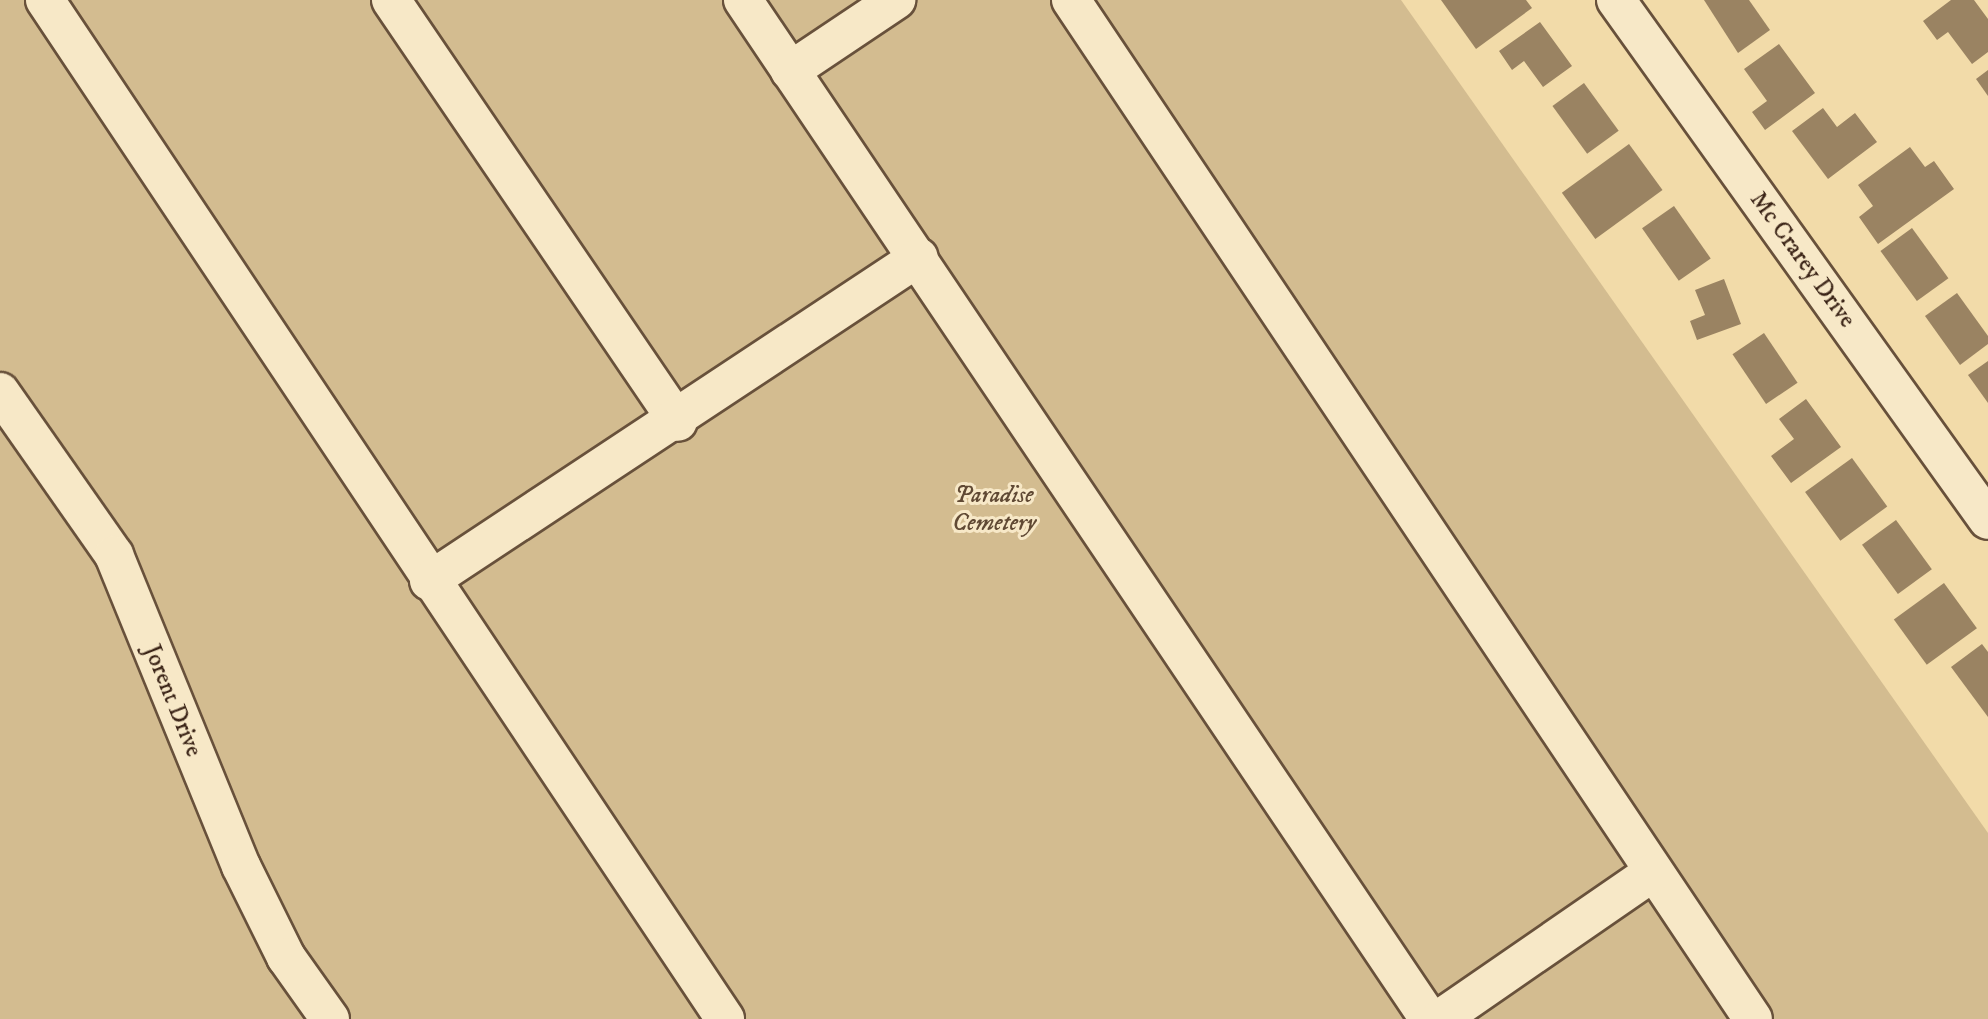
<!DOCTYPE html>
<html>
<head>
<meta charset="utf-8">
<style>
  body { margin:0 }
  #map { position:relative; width:1988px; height:1019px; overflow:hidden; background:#f2dba9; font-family:"IM FELL DW Pica",serif }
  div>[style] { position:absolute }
  .green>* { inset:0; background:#d3bc90 }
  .building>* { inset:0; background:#9a8362; transform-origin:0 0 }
  .roads { filter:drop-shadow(2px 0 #68513b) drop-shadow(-2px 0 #68513b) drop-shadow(0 2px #68513b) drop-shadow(0 -2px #68513b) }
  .minor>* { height:38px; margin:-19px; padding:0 19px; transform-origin:19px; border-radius:19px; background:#f7e8c7 }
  span { translate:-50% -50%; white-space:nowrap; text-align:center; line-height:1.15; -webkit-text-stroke:6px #f7e8c7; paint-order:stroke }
  .street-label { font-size:24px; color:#3a2316 }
  .park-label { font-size:24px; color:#604934; font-style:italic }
</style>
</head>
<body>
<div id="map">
  <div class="green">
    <i style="clip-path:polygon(0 0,1401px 0,1988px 833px,1988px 1019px,0 1019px)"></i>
  </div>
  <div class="building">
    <i style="clip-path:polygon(1441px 0,1526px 0,1532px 8px,1476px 49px)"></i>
    <i style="clip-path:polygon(1704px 0,1749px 0,1770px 30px,1738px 53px)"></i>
    <i style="clip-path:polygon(1951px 0,1974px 0,1988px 19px,1988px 52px,1972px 64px,1948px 32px,1937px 40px,1923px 21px)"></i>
    <i style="clip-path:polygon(1540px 22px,1572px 66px,1543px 87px,1524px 61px,1512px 70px,1499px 51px)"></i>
    <i style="clip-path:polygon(1779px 44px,1815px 93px,1765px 130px,1752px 112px,1767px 101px,1744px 69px)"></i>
    <i style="clip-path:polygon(1988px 70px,1988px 96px,1976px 79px)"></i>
    <i style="left:1584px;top:83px;width:59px;height:39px;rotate:54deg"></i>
    <i style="clip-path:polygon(1823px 108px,1837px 127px,1855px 113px,1877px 142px,1828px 179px,1792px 131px)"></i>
    <i style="left:1629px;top:144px;width:57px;height:83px;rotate:54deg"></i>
    <i style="clip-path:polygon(1910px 147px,1925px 167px,1934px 161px,1954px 189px,1878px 244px,1859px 217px,1873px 206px,1858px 185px)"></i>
    <i style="left:1674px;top:206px;width:64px;height:39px;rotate:55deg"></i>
    <i style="left:1912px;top:228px;width:62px;height:39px;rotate:54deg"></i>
    <i style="clip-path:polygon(1724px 279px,1741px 324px,1697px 340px,1690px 321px,1705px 315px,1695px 290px)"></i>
    <i style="clip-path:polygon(1957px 293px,1988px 336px,1988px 344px,1960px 365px,1925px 316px)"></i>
    <i style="left:1764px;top:333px;width:60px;height:38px;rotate:56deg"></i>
    <i style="clip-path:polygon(1988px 361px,1988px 403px,1968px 375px)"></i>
    <i style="clip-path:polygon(1806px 399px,1841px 447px,1791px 483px,1771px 456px,1794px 439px,1779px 419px)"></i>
    <i style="left:1852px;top:458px;width:60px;height:58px;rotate:54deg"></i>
    <i style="left:1896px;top:520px;width:61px;height:42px;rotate:54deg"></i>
    <i style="left:1944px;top:583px;width:56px;height:62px;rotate:54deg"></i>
    <i style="clip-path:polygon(1982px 644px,1988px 652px,1988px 717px,1951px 667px)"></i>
  </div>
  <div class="roads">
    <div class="minor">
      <i style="left:45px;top:0;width:1225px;rotate:56.28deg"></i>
      <i style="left:391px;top:0;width:510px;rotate:55.78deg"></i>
      <i style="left:743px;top:0;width:1228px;rotate:56.05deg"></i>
      <i style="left:1071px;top:0;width:1226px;rotate:56.21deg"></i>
      <i style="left:1616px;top:0;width:639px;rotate:54.42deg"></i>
      <i style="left:790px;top:71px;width:128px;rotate:-33.8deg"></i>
      <i style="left:0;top:392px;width:199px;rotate:55deg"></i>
      <i style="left:114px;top:555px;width:336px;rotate:67.8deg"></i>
      <i style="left:241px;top:866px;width:102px;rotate:63.7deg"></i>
      <i style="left:286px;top:957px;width:76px;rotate:54.6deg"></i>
      <i style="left:429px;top:581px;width:587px;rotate:-33.47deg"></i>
      <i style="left:1440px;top:1019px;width:257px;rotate:-34.6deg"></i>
    </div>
  </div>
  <div class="street-label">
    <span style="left:1802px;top:260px;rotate:54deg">Mc Crarey Drive</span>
    <span style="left:172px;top:701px;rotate:68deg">Jorent Drive</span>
  </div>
  <div class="park-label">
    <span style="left:994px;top:510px">Paradise<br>Cemetery</span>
  </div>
</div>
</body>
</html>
